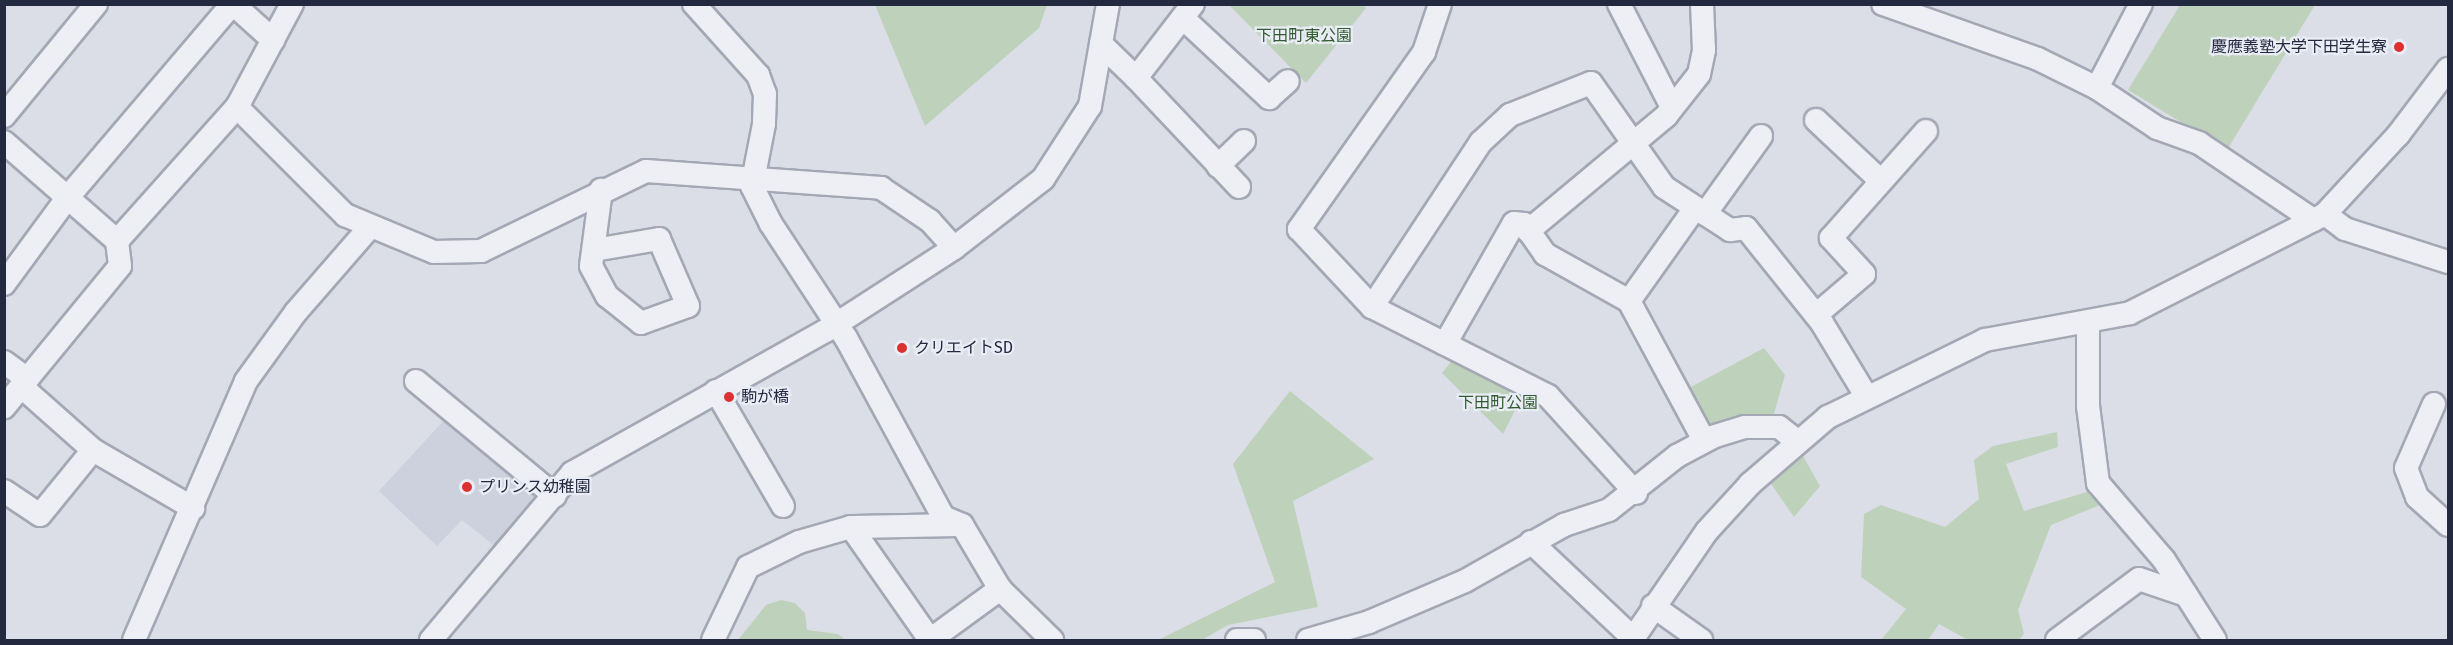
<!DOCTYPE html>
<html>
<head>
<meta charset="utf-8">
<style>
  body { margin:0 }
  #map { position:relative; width:2453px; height:645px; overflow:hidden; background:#dbdee7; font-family:"Fira Sans","Noto Sans JP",sans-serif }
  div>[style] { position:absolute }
  .built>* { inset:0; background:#cdd0dd }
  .green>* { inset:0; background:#bed2bb }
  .roads { filter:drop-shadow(2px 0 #a4a8b5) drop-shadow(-2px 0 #a4a8b5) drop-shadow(0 2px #a4a8b5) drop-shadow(0 -2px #a4a8b5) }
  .minor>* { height:22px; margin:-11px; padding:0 11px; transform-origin:11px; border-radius:11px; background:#eeeff5 }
  .dots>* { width:16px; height:16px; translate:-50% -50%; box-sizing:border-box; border:3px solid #eaedf5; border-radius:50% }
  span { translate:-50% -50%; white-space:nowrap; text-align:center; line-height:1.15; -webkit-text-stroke:4.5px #eaedf5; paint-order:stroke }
  .park-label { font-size:16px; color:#315c2f }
  .poi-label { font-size:16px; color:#23293f }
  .right { translate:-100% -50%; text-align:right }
  .left { translate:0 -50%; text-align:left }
  .frame { position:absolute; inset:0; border:6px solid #23293f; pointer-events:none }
</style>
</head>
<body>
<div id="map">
  <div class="built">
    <i style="clip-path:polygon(447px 417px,543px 495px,496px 547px,462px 520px,437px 546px,379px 491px)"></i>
  </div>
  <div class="green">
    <i style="clip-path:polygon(875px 5px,875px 4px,1047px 5px,1039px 28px,925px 126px)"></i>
    <i style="clip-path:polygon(1362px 5px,1366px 8px,1306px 83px,1229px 5px)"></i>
    <i style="clip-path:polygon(2180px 5px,2315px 5px,2227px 150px,2128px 90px)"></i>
    <i style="clip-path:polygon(1764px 348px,1785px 375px,1773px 417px,1705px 427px,1687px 389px)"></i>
    <i style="clip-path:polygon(1455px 357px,1522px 397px,1503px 434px,1442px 373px)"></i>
    <i style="clip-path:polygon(1290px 391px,1374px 459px,1293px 501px,1318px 607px,1228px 625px,1202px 640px,1158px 640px,1275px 582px,1233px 464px)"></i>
    <i style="clip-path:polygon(2057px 432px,2058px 447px,2006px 464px,2024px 511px,2087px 492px,2100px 505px,2051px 525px,2018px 610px,2024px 634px,2019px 640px,1968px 640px,1939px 624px,1928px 640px,1881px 640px,1906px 609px,1861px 577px,1864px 514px,1881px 505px,1945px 527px,1979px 499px,1974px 460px,1993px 446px)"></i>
    <i style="clip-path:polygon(1799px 449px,1820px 486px,1794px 517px,1767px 478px)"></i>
    <i style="clip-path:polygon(781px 600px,795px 603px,805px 613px,807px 630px,838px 634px,845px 640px,738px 640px,766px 605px)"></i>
  </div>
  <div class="roads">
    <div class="minor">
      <i style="left:233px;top:4px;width:54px;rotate:42deg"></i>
      <i style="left:694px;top:4px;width:96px;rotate:48deg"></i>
      <i style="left:758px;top:75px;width:20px;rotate:70deg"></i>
      <i style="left:765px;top:94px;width:30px;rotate:92deg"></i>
      <i style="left:764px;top:124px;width:63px;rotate:101deg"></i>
      <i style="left:752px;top:186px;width:42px;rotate:63.4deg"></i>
      <i style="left:771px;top:224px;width:136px;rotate:56.7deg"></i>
      <i style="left:846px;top:338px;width:204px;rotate:61.5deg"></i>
      <i style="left:943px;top:517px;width:21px;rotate:23deg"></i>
      <i style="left:962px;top:525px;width:74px;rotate:59.3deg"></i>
      <i style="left:1000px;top:589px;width:73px;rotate:44.4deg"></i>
      <i style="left:1440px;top:4px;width:51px;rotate:108.4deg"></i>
      <i style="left:1424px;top:52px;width:217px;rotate:125.2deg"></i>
      <i style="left:1299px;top:229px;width:107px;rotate:46.9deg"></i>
      <i style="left:1372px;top:307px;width:197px;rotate:26.8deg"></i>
      <i style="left:1548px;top:396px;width:131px;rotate:47.8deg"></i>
      <i style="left:1619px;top:4px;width:114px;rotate:62.8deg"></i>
      <i style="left:1883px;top:4px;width:164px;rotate:19.5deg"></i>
      <i style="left:2038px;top:59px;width:66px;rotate:26.2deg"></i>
      <i style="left:2097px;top:88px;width:72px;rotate:33.7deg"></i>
      <i style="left:2157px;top:128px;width:45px;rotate:19.7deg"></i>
      <i style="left:2199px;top:143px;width:138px;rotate:34deg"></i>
      <i style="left:1185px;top:20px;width:115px;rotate:42.9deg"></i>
      <i style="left:1269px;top:98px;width:25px;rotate:-42deg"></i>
      <i style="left:1101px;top:44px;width:49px;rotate:44.2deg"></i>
      <i style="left:1136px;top:78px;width:93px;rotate:-52.4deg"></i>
      <i style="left:1136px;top:78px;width:150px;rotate:46.6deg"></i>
      <i style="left:2097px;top:88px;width:95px;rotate:-62.4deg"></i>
      <i style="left:237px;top:107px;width:153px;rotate:45deg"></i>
      <i style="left:345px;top:215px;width:96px;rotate:22.6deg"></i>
      <i style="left:434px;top:252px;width:47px;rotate:-1.2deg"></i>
      <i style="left:481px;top:251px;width:183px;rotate:-25.9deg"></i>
      <i style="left:646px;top:171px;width:236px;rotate:4.1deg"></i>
      <i style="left:881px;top:188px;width:59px;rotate:34deg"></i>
      <i style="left:930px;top:221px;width:36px;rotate:48deg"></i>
      <i style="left:4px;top:116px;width:145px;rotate:-50.6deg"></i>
      <i style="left:1816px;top:120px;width:89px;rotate:43.2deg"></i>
      <i style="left:4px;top:142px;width:150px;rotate:41.2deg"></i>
      <i style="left:117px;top:241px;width:25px;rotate:83deg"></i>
      <i style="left:120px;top:266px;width:183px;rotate:129.4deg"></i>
      <i style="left:1218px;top:166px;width:36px;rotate:-44deg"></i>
      <i style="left:1693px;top:211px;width:110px;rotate:125.4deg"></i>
      <i style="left:1629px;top:301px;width:158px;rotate:61.7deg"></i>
      <i style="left:1705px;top:214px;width:96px;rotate:-54.3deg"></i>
      <i style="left:2325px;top:214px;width:25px;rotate:37deg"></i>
      <i style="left:2345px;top:229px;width:108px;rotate:17.8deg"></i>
      <i style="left:1528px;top:231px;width:180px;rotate:-39.8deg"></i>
      <i style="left:1666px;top:116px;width:53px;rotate:-51.8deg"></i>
      <i style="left:1699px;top:74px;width:25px;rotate:-78deg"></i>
      <i style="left:1704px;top:50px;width:46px;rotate:-92.5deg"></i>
      <i style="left:117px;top:241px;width:180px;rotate:-48.2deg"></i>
      <i style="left:237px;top:107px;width:117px;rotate:-61.9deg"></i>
      <i style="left:594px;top:250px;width:66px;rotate:-9.6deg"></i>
      <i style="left:659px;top:239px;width:73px;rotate:66.6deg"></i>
      <i style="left:688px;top:306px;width:50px;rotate:160.1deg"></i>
      <i style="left:641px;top:323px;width:43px;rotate:-141.5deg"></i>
      <i style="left:607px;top:296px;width:34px;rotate:-118deg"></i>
      <i style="left:591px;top:266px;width:77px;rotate:-82.5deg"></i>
      <i style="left:4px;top:284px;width:108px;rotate:-53.7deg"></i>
      <i style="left:68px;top:197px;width:253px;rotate:-49.6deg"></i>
      <i style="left:1372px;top:307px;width:198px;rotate:-56.6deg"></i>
      <i style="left:1481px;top:142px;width:40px;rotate:-43deg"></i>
      <i style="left:1510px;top:115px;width:87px;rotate:-21.6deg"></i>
      <i style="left:1591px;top:83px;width:127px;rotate:54.9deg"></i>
      <i style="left:1664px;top:187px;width:79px;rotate:33.1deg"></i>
      <i style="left:1730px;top:230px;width:16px;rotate:-7deg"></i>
      <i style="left:1746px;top:228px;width:122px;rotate:51.3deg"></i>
      <i style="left:1822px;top:323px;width:83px;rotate:58.8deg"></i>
      <i style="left:1816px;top:315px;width:63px;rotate:-40.5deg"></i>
      <i style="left:1864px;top:274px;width:49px;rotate:-132.5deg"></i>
      <i style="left:1831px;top:238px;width:143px;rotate:-48.4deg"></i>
      <i style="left:2088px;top:323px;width:83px;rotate:90deg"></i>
      <i style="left:2088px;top:406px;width:78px;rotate:82.6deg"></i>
      <i style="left:2098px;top:483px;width:101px;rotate:49.4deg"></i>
      <i style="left:2164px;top:560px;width:95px;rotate:57.5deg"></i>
      <i style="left:1445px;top:344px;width:139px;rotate:-60.3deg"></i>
      <i style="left:1514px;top:223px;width:10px;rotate:6deg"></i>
      <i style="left:1524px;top:224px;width:37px;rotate:55deg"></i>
      <i style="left:1545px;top:254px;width:96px;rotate:29.2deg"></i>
      <i style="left:4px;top:362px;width:29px;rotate:36deg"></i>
      <i style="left:416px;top:381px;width:180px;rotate:39.6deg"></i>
      <i style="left:716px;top:391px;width:133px;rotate:59.8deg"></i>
      <i style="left:2434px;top:404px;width:70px;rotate:113.6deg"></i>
      <i style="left:2406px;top:468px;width:31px;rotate:69deg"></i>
      <i style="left:2417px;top:497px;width:42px;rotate:42.1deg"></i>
      <i style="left:93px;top:450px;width:116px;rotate:30.1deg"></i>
      <i style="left:4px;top:491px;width:43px;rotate:33.7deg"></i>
      <i style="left:40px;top:515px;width:84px;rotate:-50.8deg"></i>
      <i style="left:93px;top:450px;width:95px;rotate:-138.4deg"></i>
      <i style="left:851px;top:527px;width:138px;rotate:55deg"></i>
      <i style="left:930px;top:640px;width:87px;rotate:-36.1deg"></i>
      <i style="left:1531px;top:542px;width:140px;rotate:43.3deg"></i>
      <i style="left:1653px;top:606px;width:59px;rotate:35.3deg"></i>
      <i style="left:134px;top:640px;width:282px;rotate:-66.6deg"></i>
      <i style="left:246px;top:381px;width:85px;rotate:-54.1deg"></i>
      <i style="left:296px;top:312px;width:111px;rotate:-49deg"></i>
      <i style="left:431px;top:640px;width:219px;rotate:-49.8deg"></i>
      <i style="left:572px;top:473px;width:292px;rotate:-29.3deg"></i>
      <i style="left:827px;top:330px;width:151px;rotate:-32.8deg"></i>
      <i style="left:954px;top:248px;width:113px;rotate:-37.8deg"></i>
      <i style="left:1043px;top:179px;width:87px;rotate:-57.2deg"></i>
      <i style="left:1090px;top:106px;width:104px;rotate:-80deg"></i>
      <i style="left:713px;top:640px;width:81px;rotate:-64.4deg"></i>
      <i style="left:748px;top:567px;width:57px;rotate:-26.1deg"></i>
      <i style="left:799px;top:542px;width:54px;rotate:-16.1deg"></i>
      <i style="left:851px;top:527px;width:109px;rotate:-1.1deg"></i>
      <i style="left:1237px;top:640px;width:17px"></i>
      <i style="left:1308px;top:640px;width:64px;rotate:-16.4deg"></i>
      <i style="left:1369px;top:622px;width:104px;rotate:-23.1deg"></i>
      <i style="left:1465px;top:581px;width:114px;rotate:-29.5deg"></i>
      <i style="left:1564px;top:525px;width:47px;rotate:-18.4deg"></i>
      <i style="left:1609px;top:510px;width:87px;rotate:-38.5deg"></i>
      <i style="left:1677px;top:456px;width:40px;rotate:-28deg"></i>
      <i style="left:1712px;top:437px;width:34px;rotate:-17deg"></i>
      <i style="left:1745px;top:427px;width:34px"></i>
      <i style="left:1779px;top:427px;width:24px;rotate:38deg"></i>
      <i style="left:1632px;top:640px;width:132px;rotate:-55.5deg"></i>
      <i style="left:1707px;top:531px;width:64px;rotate:-47.5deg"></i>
      <i style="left:1750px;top:484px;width:103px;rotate:-40.7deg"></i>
      <i style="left:1828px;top:417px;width:175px;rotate:-26.1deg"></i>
      <i style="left:1985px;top:340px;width:147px;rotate:-10.5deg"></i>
      <i style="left:2130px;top:313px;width:219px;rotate:-26.9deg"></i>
      <i style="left:2325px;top:214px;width:108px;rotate:-47.3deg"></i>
      <i style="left:2398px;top:135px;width:83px;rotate:-52.9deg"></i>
      <i style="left:2057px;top:640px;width:102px;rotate:-36.6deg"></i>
      <i style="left:2139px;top:579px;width:50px;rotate:18.8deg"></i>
    </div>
  </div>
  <div class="dots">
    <i style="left:2399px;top:47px;background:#dc3031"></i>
    <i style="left:902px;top:348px;background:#dc3031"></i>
    <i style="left:729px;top:397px;background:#dc3031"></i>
    <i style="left:467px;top:487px;background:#dc3031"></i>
  </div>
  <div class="park-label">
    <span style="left:1304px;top:36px">下田町東公園</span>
    <span style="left:1498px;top:403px">下田町公園</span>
  </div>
  <div class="poi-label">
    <span class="right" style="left:2387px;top:47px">慶應義塾大学下田学生寮</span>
    <span class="left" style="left:914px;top:348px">クリエイトSD</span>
    <span class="left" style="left:741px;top:397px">駒が橋</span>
    <span class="left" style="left:479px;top:487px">プリンス幼稚園</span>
  </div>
  <div class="frame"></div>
</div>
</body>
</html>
